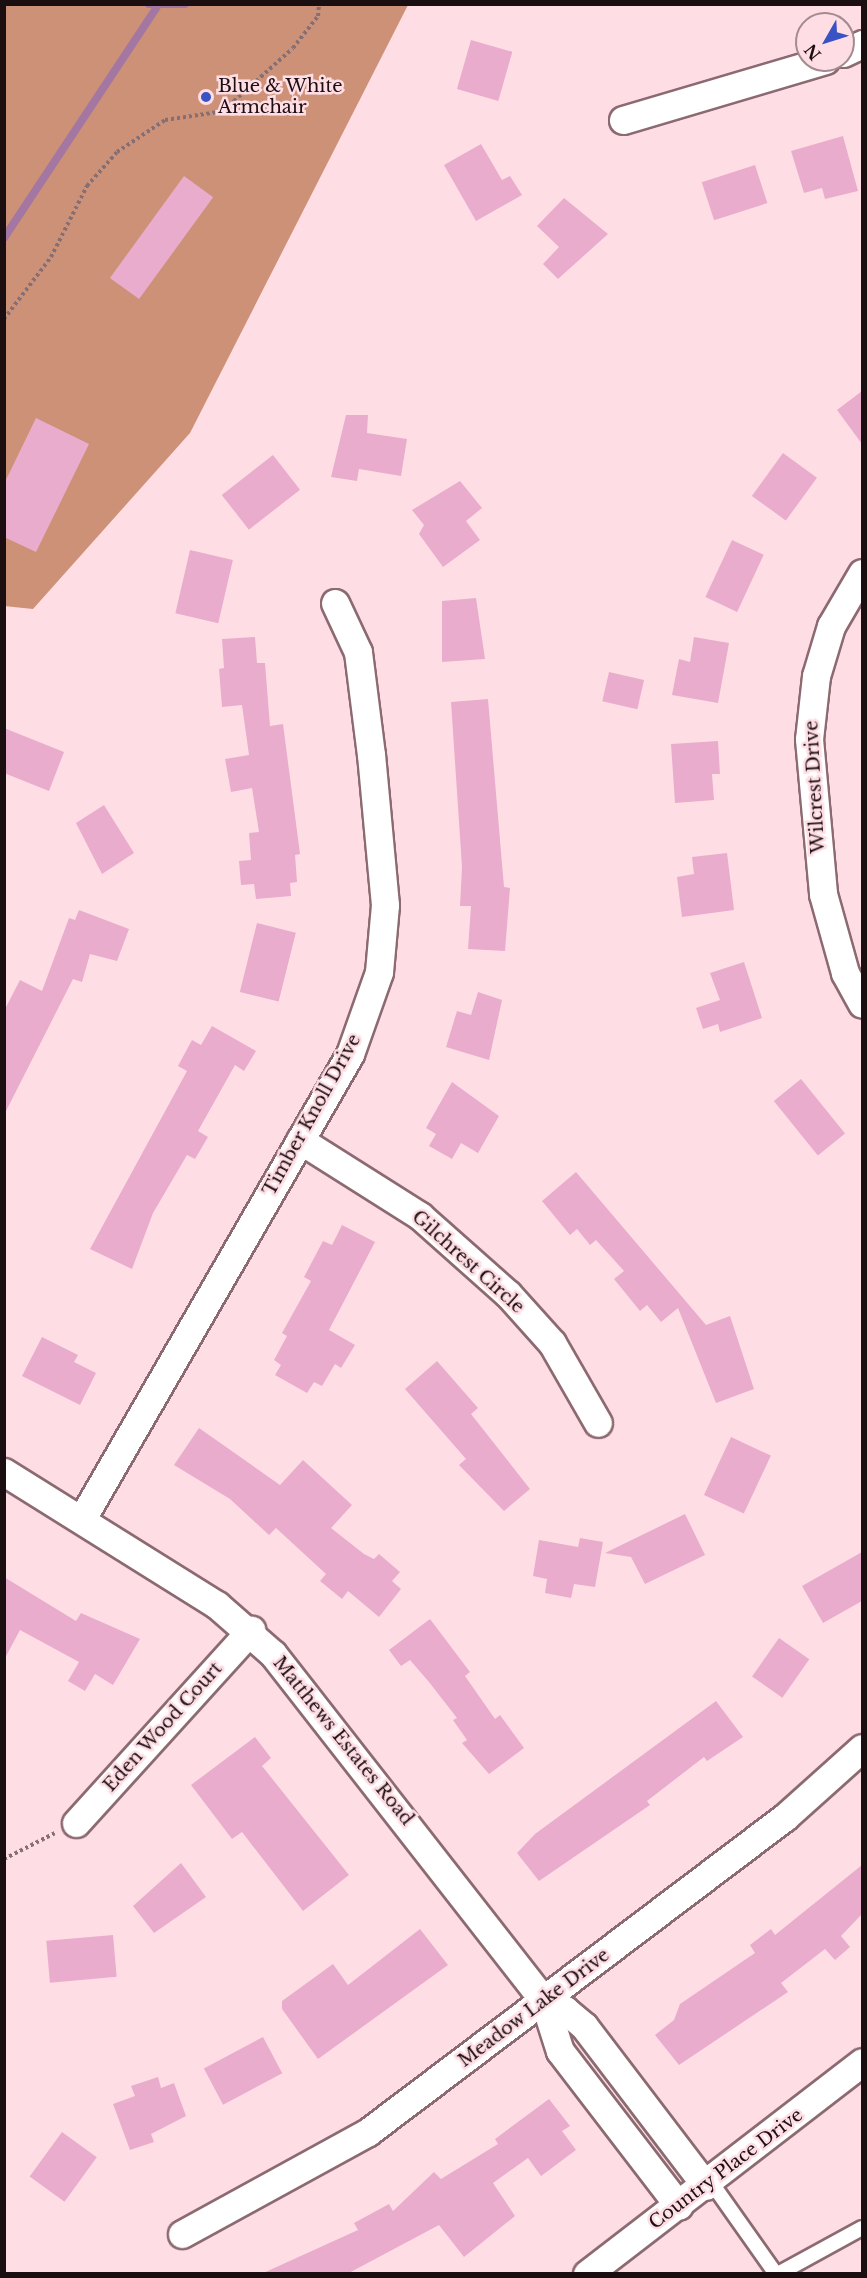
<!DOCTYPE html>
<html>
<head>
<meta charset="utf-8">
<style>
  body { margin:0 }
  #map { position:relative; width:867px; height:2278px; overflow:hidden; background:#fedee4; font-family:"Libre Baskerville",serif }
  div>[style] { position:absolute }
  .forest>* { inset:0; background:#cd9177 }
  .stream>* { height:8px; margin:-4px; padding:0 4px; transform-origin:4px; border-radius:4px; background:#a477a3 }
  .building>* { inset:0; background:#e9accc; transform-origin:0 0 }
  .path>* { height:4px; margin-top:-2px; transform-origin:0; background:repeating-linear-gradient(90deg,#856f74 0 3px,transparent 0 6px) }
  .roads { filter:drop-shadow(2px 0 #8c6a71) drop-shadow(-2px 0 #8c6a71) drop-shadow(0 2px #8c6a71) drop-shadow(0 -2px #8c6a71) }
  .service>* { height:14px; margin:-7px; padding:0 7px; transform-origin:7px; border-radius:7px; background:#fff }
  .minor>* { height:27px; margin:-13.5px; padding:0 13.5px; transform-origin:13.5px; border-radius:13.5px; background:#fff }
  .dots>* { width:16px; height:16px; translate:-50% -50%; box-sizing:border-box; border:3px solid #fedee4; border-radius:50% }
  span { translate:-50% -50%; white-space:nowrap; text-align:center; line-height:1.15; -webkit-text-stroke:5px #fedee4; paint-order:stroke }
  .poi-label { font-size:18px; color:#1b0e11 }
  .left { translate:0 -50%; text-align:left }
  .street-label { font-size:18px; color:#1b0e11 }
  .frame { position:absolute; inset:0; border:6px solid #1b0e11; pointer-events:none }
  .north { position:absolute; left:795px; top:12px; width:60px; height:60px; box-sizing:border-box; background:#fedee4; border:2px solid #a38b90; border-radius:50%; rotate:231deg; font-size:16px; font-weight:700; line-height:24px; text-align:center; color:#1b0e11 }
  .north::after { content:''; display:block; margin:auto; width:21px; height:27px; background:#3952c4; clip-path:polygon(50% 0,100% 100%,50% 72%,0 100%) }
</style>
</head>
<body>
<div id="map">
  <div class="forest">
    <i style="clip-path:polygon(4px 5px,408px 5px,190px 433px,33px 609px,4px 606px)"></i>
  </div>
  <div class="stream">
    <i style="left:149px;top:4px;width:36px"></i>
    <i style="left:4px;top:238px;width:276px;rotate:-56.5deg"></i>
  </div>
  <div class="building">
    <i style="left:471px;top:40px;width:43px;height:51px;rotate:16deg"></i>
    <i style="clip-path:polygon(843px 136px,858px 191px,825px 199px,822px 188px,804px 193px,791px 151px)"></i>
    <i style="clip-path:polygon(481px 144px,502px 180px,510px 176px,522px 195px,476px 221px,444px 165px)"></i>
    <i style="left:755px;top:165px;width:40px;height:56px;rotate:72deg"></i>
    <i style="left:184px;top:176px;width:36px;height:126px;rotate:36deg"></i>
    <i style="clip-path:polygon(564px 198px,608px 234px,558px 279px,543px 264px,559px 247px,537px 226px)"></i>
    <i style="clip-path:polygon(862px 391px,862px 444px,837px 410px)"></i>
    <i style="clip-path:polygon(346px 415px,368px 415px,367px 433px,407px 439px,401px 476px,359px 469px,357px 481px,331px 477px)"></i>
    <i style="clip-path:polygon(36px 418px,89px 444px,36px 552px,4px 537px,4px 484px)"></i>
    <i style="left:783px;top:453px;width:42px;height:53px;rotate:36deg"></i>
    <i style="left:273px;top:455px;width:44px;height:65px;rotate:52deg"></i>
    <i style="clip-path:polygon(460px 481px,482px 508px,466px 521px,480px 540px,443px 567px,419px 534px,424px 525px,412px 510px)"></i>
    <i style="left:732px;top:540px;width:35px;height:63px;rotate:25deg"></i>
    <i style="left:190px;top:550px;width:44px;height:65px;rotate:13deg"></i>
    <i style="clip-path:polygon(476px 598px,485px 659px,442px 662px,442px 601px)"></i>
    <i style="clip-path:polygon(255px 637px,257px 663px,265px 663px,270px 726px,283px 724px,300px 854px,295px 855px,297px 882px,290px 883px,291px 896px,256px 899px,254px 884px,241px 885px,239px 861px,251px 860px,249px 833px,259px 832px,252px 788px,231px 792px,225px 759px,249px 755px,242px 705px,222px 707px,219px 669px,224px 668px,222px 639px)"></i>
    <i style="clip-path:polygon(694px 637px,729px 643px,718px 703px,672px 695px,679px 659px,690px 662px)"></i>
    <i style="left:609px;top:672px;width:36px;height:30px;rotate:13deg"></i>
    <i style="clip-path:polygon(488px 699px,504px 887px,510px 888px,505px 951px,468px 949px,471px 906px,460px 906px,462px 867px,451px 702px)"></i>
    <i style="clip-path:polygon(4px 728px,64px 752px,49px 791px,4px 773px)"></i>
    <i style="clip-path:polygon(718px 741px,720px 774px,712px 774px,714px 800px,675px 803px,671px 744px)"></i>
    <i style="clip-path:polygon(104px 805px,134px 853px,102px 874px,76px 823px)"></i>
    <i style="clip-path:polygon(727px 853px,734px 910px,682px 917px,677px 877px,694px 874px,692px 857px)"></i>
    <i style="clip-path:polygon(79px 910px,129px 929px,117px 961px,90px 954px,82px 982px,73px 979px,4px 1115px,4px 1011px,20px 980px,42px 991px,69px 918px,75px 920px)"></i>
    <i style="left:257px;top:923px;width:40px;height:71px;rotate:14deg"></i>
    <i style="clip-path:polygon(744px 962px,762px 1018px,720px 1032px,718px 1024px,703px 1029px,696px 1008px,720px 1000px,710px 973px)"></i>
    <i style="clip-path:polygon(478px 992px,502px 1000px,489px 1060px,446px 1047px,457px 1011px,471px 1015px)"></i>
    <i style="clip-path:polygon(212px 1026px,256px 1051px,244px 1071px,235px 1065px,198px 1131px,208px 1137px,195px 1159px,187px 1155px,153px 1213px,132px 1269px,90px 1249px,187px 1071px,178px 1066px,192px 1040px,201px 1045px)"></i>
    <i style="left:801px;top:1079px;width:70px;height:35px;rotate:51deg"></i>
    <i style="clip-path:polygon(452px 1082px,499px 1116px,478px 1153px,461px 1143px,452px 1159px,429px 1146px,436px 1134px,426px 1128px)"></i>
    <i style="clip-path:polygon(576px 1172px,706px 1325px,730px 1316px,754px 1389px,716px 1403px,678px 1308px,661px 1322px,647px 1305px,640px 1311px,614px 1279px,624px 1271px,596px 1240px,590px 1245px,577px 1229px,570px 1235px,542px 1201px)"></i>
    <i style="clip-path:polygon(342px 1225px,375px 1242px,329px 1330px,355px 1345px,341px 1368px,335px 1364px,322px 1386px,314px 1382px,307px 1393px,275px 1375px,281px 1365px,274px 1360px,287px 1336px,282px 1333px,311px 1281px,304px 1277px,323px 1241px,332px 1245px)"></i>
    <i style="clip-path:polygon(42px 1337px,78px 1355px,74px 1362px,96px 1373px,80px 1405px,22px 1376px)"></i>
    <i style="clip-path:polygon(437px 1361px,478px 1408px,471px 1414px,530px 1489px,504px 1511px,459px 1465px,466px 1459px,405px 1389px)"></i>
    <i style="clip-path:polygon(199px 1428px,280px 1485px,303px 1460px,352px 1505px,331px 1528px,364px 1554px,374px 1559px,379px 1554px,400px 1572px,392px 1581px,401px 1589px,379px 1617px,348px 1591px,342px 1599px,320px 1581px,326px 1574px,276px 1528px,269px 1535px,230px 1499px,174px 1465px)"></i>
    <i style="left:731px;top:1437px;width:44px;height:64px;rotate:25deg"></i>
    <i style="clip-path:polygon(685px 1514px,705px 1555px,645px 1584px,631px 1557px,605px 1553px)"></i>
    <i style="clip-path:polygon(580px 1538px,603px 1542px,595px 1587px,574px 1584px,571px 1598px,545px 1593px,547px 1579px,533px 1576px,539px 1540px,578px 1547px)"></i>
    <i style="clip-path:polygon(862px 1552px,862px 1601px,823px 1623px,802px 1586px)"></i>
    <i style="clip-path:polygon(4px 1577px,76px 1621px,81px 1613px,140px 1639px,113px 1685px,95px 1674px,85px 1691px,68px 1681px,79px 1662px,20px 1630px,4px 1660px)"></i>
    <i style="clip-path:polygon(430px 1619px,470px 1672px,465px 1676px,495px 1719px,500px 1715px,524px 1748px,489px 1774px,462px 1743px,467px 1740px,453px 1720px,457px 1718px,429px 1682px,410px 1660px,401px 1666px,389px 1650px)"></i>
    <i style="left:779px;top:1638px;width:37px;height:47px;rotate:35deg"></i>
    <i style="clip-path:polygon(716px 1701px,743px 1737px,707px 1761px,704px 1757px,647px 1801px,650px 1805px,539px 1881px,517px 1853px,535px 1834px)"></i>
    <i style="clip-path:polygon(255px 1737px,271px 1758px,262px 1766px,349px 1875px,303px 1911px,242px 1832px,232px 1839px,191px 1785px)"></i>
    <i style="clip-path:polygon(181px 1863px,206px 1897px,154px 1933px,133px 1906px)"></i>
    <i style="clip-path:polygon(862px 1865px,862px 1914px,841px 1936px,850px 1947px,835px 1960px,825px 1949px,781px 1983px,788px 1992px,679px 2065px,655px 2035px,674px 2020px,680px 2004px,755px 1953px,750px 1945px,771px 1929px,775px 1935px)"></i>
    <i style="clip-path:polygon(420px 1929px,448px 1965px,318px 2059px,282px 2009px,282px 2001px,333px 1964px,348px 1985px)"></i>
    <i style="left:113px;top:1935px;width:42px;height:67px;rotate:85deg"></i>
    <i style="left:263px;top:2037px;width:41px;height:67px;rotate:62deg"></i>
    <i style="clip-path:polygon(158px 2077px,161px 2088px,174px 2083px,186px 2116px,151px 2134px,154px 2142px,130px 2150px,113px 2104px,135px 2096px,131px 2086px)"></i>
    <i style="clip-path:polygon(549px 2099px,570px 2126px,562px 2131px,576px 2150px,541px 2176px,528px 2158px,493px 2183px,515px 2216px,464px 2257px,439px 2225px,347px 2274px,261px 2274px,358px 2230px,354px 2223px,389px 2204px,393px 2211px,434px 2172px,441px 2179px,498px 2144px,495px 2139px)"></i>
    <i style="left:62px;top:2132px;width:43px;height:55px;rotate:36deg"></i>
  </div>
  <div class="path">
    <i style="left:4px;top:319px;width:78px;rotate:-52.8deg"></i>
    <i style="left:51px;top:257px;width:80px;rotate:-63.1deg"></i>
    <i style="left:87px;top:186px;width:45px;rotate:-48.6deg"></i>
    <i style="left:117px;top:152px;width:58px;rotate:-33.7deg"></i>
    <i style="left:165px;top:120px;width:54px;rotate:-8.6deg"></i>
    <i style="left:218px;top:112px;width:19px;rotate:-35deg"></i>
    <i style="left:234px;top:101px;width:79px;rotate:-41.9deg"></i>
    <i style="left:293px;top:48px;width:41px;rotate:-52deg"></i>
    <i style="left:318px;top:16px;width:12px;rotate:-85deg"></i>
    <i style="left:4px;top:1859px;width:57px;rotate:-27deg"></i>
  </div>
  <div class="roads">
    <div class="service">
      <i style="left:711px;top:2182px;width:113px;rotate:54.8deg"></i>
      <i style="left:778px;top:2274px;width:96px;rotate:-28.7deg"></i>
    </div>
    <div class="minor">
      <i style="left:843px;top:53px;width:21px;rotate:-25deg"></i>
      <i style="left:623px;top:120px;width:211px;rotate:-16.5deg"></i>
      <i style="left:862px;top:573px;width:61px;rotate:120.3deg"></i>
      <i style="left:831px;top:626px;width:52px;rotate:106.7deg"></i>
      <i style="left:816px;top:676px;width:63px;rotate:96.3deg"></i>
      <i style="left:809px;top:739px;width:156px;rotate:84.8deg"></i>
      <i style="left:823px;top:894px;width:82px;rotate:74.4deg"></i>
      <i style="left:845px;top:973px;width:35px;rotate:61deg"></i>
      <i style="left:300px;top:1140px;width:142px;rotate:32.3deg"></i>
      <i style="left:420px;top:1216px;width:118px;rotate:41.6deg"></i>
      <i style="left:508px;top:1294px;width:66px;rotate:48.1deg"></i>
      <i style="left:552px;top:1343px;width:92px;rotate:60.1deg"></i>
      <i style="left:4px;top:1472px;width:251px;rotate:32deg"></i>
      <i style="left:217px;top:1605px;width:74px;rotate:41.2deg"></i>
      <i style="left:273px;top:1654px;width:440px;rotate:52deg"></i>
      <i style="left:544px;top:2001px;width:52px;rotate:72.3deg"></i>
      <i style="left:560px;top:2051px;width:195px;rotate:52.5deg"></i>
      <i style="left:83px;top:1517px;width:534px;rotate:-60.03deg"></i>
      <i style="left:350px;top:1054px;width:87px;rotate:-70.5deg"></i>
      <i style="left:379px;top:972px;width:67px;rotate:-84.9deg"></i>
      <i style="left:385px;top:905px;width:151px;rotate:-95.3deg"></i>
      <i style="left:371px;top:755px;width:104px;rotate:-97.2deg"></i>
      <i style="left:358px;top:652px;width:54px;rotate:-115.1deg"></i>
      <i style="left:76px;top:1823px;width:261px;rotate:-47.8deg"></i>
      <i style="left:544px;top:2001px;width:23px;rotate:23deg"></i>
      <i style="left:565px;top:2010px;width:25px;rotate:40deg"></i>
      <i style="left:584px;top:2026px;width:201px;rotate:52.7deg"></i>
      <i style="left:182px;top:2234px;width:212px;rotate:-28.7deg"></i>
      <i style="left:368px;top:2132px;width:523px;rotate:-37.07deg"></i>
      <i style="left:785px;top:1817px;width:103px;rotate:-41.9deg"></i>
      <i style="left:587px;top:2274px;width:347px;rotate:-37.6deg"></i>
    </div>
  </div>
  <div class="dots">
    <i style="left:206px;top:97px;background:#3952c4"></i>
  </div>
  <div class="poi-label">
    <span class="left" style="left:218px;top:97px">Blue &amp; White<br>Armchair</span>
  </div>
  <div class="street-label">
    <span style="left:815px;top:787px;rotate:-93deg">Wilcrest Drive</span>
    <span style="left:312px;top:1115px;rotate:-61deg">Timber Knoll Drive</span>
    <span style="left:468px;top:1262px;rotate:42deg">Gilchrest Circle</span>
    <span style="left:163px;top:1727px;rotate:-48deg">Eden Wood Court</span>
    <span style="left:343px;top:1741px;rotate:51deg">Matthews Estates Road</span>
    <span style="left:534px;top:2008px;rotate:-37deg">Meadow Lake Drive</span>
    <span style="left:726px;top:2169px;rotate:-37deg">Country Place Drive</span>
  </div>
  <div class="frame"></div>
  <div class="north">N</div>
</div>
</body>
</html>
